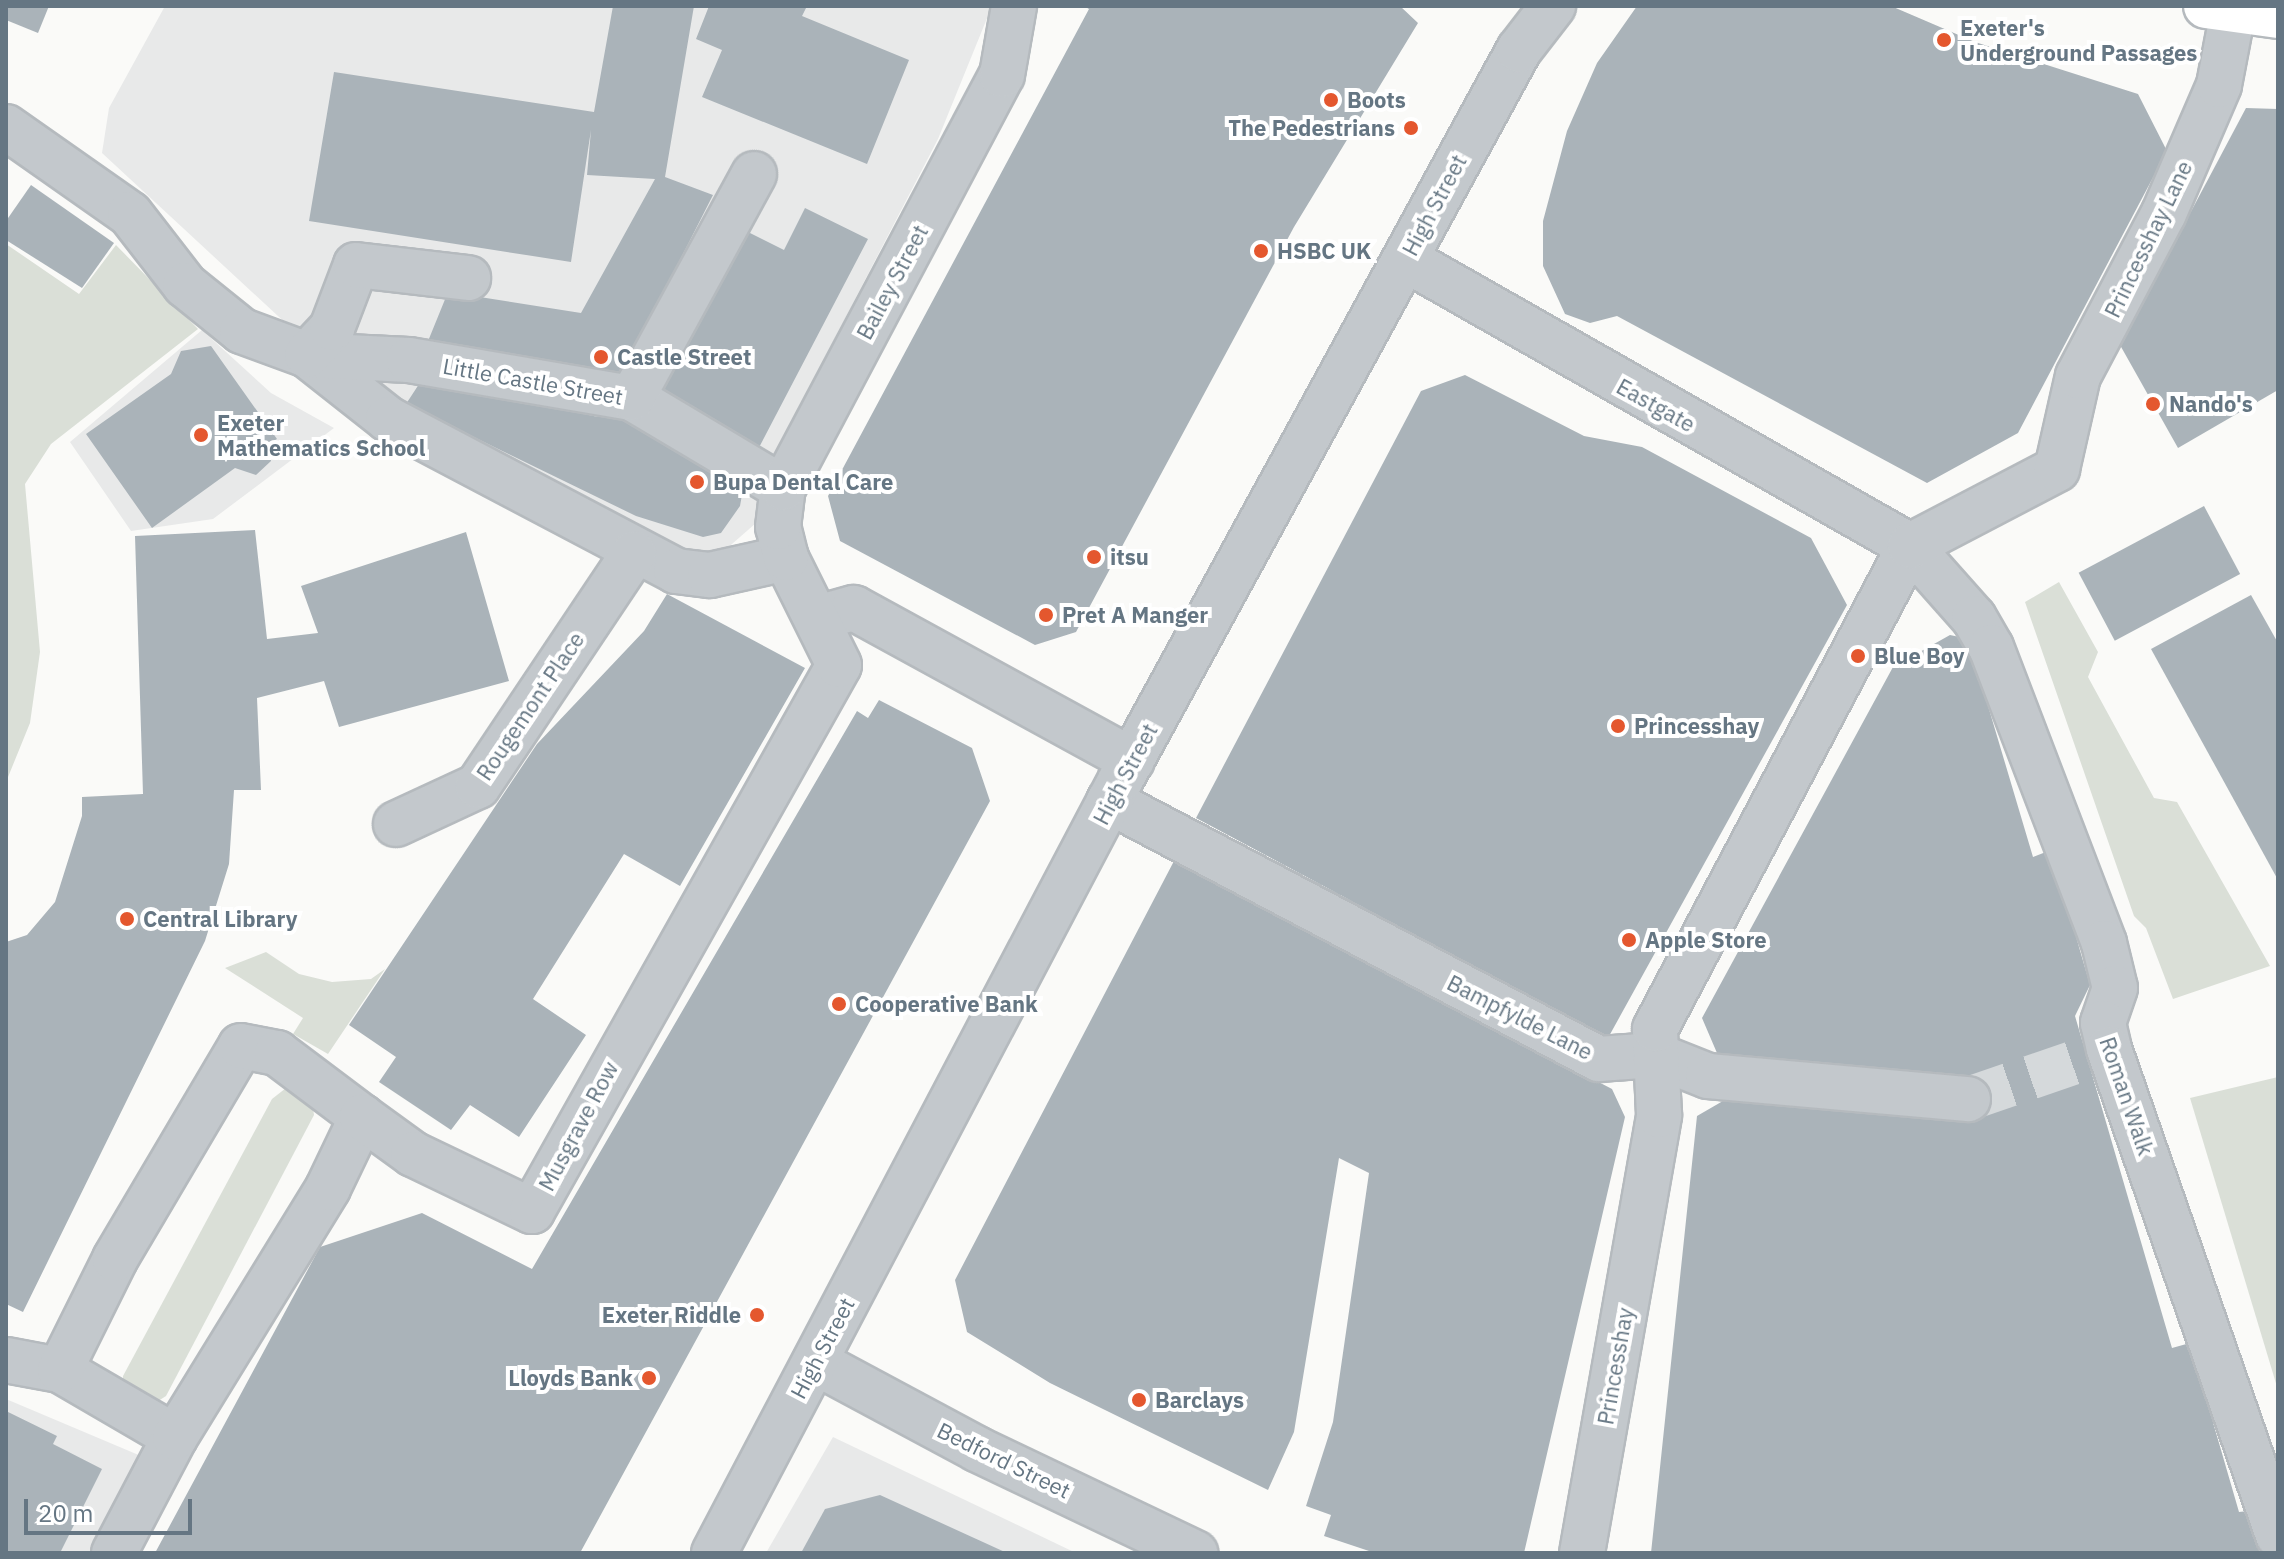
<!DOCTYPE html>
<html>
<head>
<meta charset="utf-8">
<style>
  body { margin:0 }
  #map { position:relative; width:2284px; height:1559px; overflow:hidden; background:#fafaf8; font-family:"IBM Plex Sans",sans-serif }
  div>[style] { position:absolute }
  .built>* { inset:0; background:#e8e9e9 }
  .green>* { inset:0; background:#dadfd7 }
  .building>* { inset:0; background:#aab3b9; transform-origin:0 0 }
  .minor-tunnel>* { height:44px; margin-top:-22px; transform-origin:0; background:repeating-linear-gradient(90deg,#d5d9db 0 44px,transparent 0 66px) }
  .roads { filter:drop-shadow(2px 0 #b5babe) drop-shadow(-2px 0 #b5babe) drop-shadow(0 2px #b5babe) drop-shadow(0 -2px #b5babe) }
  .minor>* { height:44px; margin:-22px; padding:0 22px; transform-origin:22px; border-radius:22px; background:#c3c8cc }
  .major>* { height:44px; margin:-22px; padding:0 22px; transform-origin:22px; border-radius:22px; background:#fff }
  .dots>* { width:22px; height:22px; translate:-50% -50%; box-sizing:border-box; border:4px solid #fff; border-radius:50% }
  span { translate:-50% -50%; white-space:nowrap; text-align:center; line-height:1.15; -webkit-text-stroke:8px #fff; paint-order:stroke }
  .poi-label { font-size:22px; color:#657683; font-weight:700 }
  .left { translate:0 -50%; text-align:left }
  .right { translate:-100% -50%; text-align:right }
  .street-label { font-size:22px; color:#657683 }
  .frame { position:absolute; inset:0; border:8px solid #657683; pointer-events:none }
  .scale { position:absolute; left:24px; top:1499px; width:168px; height:36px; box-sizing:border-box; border:4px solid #657683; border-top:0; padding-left:10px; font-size:24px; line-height:28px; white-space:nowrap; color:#657683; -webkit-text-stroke:6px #fff; paint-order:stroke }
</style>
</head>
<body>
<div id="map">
  <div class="built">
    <i style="clip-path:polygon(165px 6px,992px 6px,938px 139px,825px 357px,765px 515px,724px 551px,673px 549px,320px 355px,102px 153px,109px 108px)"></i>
    <i style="clip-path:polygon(202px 330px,271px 393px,334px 428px,213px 519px,131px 531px,70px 442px)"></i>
    <i style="clip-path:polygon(6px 1399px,141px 1456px,89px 1553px,6px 1553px)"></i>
    <i style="clip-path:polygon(833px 1437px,1076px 1553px,766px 1553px)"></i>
  </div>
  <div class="green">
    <i style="clip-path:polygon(6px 244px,79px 294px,116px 245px,198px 329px,51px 444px,25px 484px,40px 652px,30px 723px,6px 782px)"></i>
    <i style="clip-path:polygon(2059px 582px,2098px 652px,2088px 677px,2154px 798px,2177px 802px,2270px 966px,2173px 999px,2146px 928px,2134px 916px,2025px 602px)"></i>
    <i style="clip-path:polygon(266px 952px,299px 974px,332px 982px,371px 979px,385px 969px,328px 1054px,293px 1034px,303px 1018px,225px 968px)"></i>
    <i style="clip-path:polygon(2278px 1077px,2278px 1390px,2190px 1098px)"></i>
    <i style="clip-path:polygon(286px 1088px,312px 1101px,314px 1115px,166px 1396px,155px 1403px,123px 1388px,123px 1376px,272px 1099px)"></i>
  </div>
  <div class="building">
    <i style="clip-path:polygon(6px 6px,49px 6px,38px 33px,6px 20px)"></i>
    <i style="clip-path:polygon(613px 6px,694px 6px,665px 177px,713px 195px,617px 384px,424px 351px,448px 292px,581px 313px,655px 179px,587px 175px,591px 130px,571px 262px,309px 221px,334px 72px,594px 112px)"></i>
    <i style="clip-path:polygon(709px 6px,807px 6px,802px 16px,909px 60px,867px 164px,702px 97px,722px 50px,696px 39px)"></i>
    <i style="clip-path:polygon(1084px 6px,1400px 6px,1418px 23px,1294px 227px,1076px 632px,1035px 645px,840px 541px,828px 496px,1089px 9px)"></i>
    <i style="clip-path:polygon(1637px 6px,1891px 6px,1975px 42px,2138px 94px,2167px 151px,2018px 433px,1927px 483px,1617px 316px,1590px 323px,1565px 314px,1543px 266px,1543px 221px,1567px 131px,1597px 63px)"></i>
    <i style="clip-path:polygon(2246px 108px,2278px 109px,2278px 390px,2178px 448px,2120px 345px)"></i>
    <i style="clip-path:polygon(31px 185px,114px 243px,82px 288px,6px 240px,6px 221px)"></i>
    <i style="clip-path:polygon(805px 208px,868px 239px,754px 457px,656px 403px,746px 231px,784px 250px)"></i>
    <i style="clip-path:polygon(211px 346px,277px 439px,270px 443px,271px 461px,256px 475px,235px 468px,152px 528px,86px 434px,171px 374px,181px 351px)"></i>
    <i style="clip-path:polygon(1465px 375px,1584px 436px,1642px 447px,1811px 538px,1847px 605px,1608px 1038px,1196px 818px,1421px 391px)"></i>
    <i style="clip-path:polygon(423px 378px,598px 417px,604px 407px,743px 489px,740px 506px,721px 533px,703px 537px,636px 516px,406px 404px)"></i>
    <i style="left:2204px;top:506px;width:77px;height:142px;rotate:62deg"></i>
    <i style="clip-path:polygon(255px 530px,267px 639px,318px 633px,301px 586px,466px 532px,509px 681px,339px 727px,324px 681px,257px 698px,261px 790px,234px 790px,229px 864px,205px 941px,23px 1312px,6px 1304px,6px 942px,27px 935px,55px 902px,82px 816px,82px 797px,143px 794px,135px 536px)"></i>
    <i style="clip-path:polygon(667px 594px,805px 668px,680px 886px,624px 854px,533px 999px,586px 1035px,519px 1137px,470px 1105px,451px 1130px,379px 1082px,396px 1057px,349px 1025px,537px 744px,644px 631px)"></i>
    <i style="clip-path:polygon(2251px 595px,2278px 643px,2278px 880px,2151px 649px)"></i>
    <i style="clip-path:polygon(1950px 635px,1964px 638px,1972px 652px,2033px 857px,2051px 850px,2090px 985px,2075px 1016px,2172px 1348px,2190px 1343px,2239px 1512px,2248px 1511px,2260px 1553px,1651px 1553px,1697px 1116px,1735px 1094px,1969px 1080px,1717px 1053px,1702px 1018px,1893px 667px)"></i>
    <i style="clip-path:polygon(879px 700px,972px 748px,990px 801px,580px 1553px,155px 1553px,320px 1247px,422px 1213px,532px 1269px,857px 711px,868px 718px)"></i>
    <i style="clip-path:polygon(1174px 861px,1612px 1089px,1625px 1117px,1524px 1553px,1375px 1553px,1324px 1536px,1331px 1515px,1306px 1506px,1333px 1422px,1369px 1173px,1339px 1158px,1294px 1432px,1268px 1490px,1050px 1383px,967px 1332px,955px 1280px)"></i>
    <i style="clip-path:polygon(6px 1411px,57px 1436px,53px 1444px,102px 1469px,60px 1553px,6px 1553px)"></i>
    <i style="clip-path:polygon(880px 1495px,1007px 1553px,801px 1553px,825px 1509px)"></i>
  </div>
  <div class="minor-tunnel">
    <i style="left:1968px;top:1099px;width:126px;rotate:-19deg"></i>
  </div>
  <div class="roads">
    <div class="minor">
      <i style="left:6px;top:127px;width:151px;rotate:35.1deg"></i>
      <i style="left:130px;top:214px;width:90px;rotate:52.2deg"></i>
      <i style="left:185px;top:285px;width:73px;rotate:38.9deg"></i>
      <i style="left:242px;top:331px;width:69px;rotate:20.3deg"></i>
      <i style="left:307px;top:355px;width:103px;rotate:38.3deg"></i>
      <i style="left:388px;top:419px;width:326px;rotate:27.8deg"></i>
      <i style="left:676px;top:571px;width:34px;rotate:7deg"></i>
      <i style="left:710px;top:575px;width:78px;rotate:-12.6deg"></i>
      <i style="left:1405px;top:259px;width:581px;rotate:29.61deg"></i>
      <i style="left:1910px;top:546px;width:96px;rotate:48.4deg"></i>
      <i style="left:1974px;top:618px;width:34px;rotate:60deg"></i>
      <i style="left:1991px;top:647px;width:317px;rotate:69.1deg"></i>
      <i style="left:2104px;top:943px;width:46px;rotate:76.3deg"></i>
      <i style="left:2115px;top:988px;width:37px;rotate:109deg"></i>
      <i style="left:2103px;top:1023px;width:27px;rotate:77deg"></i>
      <i style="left:2109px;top:1049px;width:515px;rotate:70.83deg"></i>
      <i style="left:307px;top:355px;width:102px;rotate:2.8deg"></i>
      <i style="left:409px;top:360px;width:226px;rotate:9.7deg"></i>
      <i style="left:632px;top:398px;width:176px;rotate:30.8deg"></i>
      <i style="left:307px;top:355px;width:37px;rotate:-47deg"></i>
      <i style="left:332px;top:328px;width:67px;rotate:-69.1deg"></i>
      <i style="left:356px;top:265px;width:113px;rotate:6.6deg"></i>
      <i style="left:632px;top:398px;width:255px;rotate:-61.4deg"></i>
      <i style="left:818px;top:618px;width:37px;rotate:-16deg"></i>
      <i style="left:854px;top:608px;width:317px;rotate:28.7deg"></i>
      <i style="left:1109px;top:801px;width:554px;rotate:27.77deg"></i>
      <i style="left:1599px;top:1059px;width:56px;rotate:-4.1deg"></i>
      <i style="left:1655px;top:1055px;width:57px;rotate:21.6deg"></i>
      <i style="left:1708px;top:1076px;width:261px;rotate:5.1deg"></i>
      <i style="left:396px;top:824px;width:90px;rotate:-24.9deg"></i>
      <i style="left:478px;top:786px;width:280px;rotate:-56.2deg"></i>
      <i style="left:6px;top:1360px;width:55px;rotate:10.5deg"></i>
      <i style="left:815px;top:1362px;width:184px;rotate:28.2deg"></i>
      <i style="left:977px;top:1449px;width:242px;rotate:25.5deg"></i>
      <i style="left:175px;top:1437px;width:133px;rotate:-149.8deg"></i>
      <i style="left:60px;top:1370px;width:124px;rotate:-63.6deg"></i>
      <i style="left:115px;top:1259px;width:247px;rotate:-59.4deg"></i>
      <i style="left:241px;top:1046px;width:37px;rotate:11deg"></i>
      <i style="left:277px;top:1053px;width:106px;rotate:37deg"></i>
      <i style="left:114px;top:1553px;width:131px;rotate:-62.3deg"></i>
      <i style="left:175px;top:1437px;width:292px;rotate:-58.4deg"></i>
      <i style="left:328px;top:1188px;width:79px;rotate:-64.4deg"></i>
      <i style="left:362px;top:1117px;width:63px;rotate:36deg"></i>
      <i style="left:413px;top:1154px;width:132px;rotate:25.6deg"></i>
      <i style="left:532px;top:1211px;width:626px;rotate:-60.65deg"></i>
      <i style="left:839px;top:665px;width:119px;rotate:-116.4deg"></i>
      <i style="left:786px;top:558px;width:32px;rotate:-104deg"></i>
      <i style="left:778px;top:527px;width:39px;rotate:-83deg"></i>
      <i style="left:783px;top:488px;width:467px;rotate:-62.1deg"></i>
      <i style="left:1002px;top:75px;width:70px;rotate:-80.1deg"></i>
      <i style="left:714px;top:1553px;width:874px;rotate:-62.26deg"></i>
      <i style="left:1121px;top:779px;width:831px;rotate:-61.37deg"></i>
      <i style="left:1519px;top:50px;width:56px;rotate:-52.3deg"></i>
      <i style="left:1582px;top:1553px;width:445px;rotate:-80deg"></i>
      <i style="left:1659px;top:1115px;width:86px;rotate:-92.7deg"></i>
      <i style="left:1655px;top:1029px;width:546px;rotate:-62.17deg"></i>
      <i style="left:1910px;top:546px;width:166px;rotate:-27.6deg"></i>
      <i style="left:2057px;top:469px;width:95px;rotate:-77.3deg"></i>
      <i style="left:2078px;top:376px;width:184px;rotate:-62.2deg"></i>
      <i style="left:2164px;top:213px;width:139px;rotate:-66.7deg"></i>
      <i style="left:2219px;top:85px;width:80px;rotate:-79.2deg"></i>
    </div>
    <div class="major">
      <i style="left:2206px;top:6px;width:73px;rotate:7.9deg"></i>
    </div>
  </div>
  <div class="dots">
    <i style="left:1944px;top:40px;background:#e4572e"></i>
    <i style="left:1331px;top:100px;background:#e4572e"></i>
    <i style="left:1411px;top:128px;background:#e4572e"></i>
    <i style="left:1261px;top:251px;background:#e4572e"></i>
    <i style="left:601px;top:357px;background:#e4572e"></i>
    <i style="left:2153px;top:404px;background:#e4572e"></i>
    <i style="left:201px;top:435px;background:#e4572e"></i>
    <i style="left:697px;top:482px;background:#e4572e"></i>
    <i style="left:1094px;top:557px;background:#e4572e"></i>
    <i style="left:1046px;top:615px;background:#e4572e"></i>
    <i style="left:1858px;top:656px;background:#e4572e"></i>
    <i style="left:1618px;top:726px;background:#e4572e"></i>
    <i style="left:127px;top:919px;background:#e4572e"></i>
    <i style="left:1629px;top:940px;background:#e4572e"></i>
    <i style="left:839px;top:1004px;background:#e4572e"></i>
    <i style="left:757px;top:1315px;background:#e4572e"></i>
    <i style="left:649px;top:1378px;background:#e4572e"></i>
    <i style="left:1139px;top:1400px;background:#e4572e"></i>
  </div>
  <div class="poi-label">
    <span class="left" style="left:1960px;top:40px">Exeter's<br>Underground Passages</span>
    <span class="left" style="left:1347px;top:100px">Boots</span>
    <span class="right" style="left:1395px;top:128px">The Pedestrians</span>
    <span class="left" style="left:1277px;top:251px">HSBC UK</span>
    <span class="left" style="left:617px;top:357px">Castle Street</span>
    <span class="left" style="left:2169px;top:404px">Nando's</span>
    <span class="left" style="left:217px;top:435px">Exeter<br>Mathematics School</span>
    <span class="left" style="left:713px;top:482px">Bupa Dental Care</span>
    <span class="left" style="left:1110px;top:557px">itsu</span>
    <span class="left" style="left:1062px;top:615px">Pret A Manger</span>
    <span class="left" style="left:1874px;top:656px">Blue Boy</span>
    <span class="left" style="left:1634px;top:726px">Princesshay</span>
    <span class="left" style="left:143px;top:919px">Central Library</span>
    <span class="left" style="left:1645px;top:940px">Apple Store</span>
    <span class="left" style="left:855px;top:1004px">Cooperative Bank</span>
    <span class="right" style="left:741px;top:1315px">Exeter Riddle</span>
    <span class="right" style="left:633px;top:1378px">Lloyds Bank</span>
    <span class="left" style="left:1155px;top:1400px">Barclays</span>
  </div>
  <div class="street-label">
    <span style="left:1434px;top:205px;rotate:-62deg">High Street</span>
    <span style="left:2148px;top:239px;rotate:-64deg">Princesshay Lane</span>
    <span style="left:892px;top:282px;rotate:-62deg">Bailey Street</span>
    <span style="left:533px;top:381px;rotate:10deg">Little Castle Street</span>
    <span style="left:1656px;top:405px;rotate:29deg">Eastgate</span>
    <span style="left:530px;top:706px;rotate:-56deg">Rougemont Place</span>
    <span style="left:1125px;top:774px;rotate:-62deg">High Street</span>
    <span style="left:1520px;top:1017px;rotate:27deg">Bampfylde Lane</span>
    <span style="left:2127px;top:1096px;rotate:71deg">Roman Walk</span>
    <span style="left:578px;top:1126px;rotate:-62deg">Musgrave Row</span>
    <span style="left:822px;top:1348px;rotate:-62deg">High Street</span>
    <span style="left:1615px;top:1366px;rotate:-80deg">Princesshay</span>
    <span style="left:1004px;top:1460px;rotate:26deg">Bedford Street</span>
  </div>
  <div class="frame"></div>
  <div class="scale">20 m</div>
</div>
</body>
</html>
